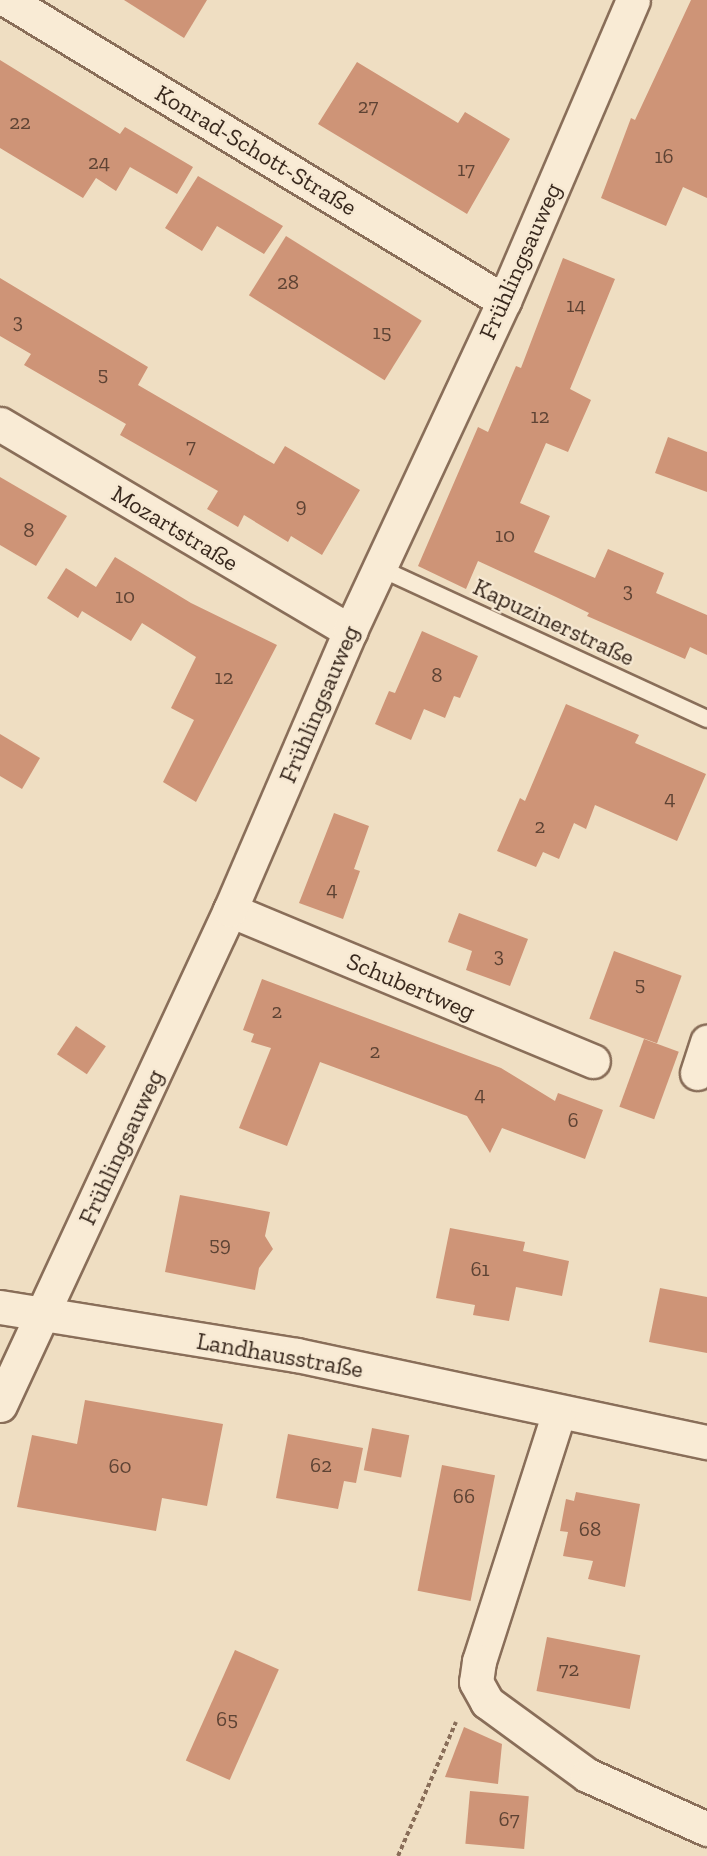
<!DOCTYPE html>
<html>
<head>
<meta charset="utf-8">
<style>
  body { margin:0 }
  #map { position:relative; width:707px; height:1856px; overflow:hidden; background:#efdec2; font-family:"Zilla Slab",serif }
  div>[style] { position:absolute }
  .building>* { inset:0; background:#ce9477; transform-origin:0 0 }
  .path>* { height:4px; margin-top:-2px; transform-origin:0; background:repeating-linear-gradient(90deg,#896e59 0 4.5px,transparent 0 7.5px) }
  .roads { filter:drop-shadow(2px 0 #896e59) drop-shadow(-2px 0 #896e59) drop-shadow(0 2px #896e59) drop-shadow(0 -2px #896e59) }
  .lane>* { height:16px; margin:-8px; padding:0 8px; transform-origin:8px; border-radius:8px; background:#f9ebd5 }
  .street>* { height:33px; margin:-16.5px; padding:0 16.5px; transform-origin:16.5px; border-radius:16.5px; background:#f9ebd5 }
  span { translate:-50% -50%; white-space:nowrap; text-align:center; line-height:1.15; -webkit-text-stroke:4.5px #f6e8d2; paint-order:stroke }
  .number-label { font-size:21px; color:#5e4334 }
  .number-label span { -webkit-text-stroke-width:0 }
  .street-label { font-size:24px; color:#38281d }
</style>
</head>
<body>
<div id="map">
  <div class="building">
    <i style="clip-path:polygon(124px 0,207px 0,184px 38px)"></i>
    <i style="clip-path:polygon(691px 0,707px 0,707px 198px,683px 187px,666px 226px,601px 198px,631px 118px,635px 120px)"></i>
    <i style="clip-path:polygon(0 60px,120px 134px,125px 127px,193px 167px,177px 194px,130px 167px,116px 191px,96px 178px,83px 198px,0 148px)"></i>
    <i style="clip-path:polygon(357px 62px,458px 123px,465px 112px,510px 139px,467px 214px,318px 124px)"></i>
    <i style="clip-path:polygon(198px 176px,283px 226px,264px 254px,217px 226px,202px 251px,165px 228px)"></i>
    <i style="left:286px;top:236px;width:160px;height:70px;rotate:32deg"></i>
    <i style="clip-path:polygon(563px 258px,615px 279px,570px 389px,591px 400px,568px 452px,546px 443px,520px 503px,550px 516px,534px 552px,595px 578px,608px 549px,664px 573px,656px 593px,707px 615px,707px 655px,690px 647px,685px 659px,587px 616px,589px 613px,556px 597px,478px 561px,466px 589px,418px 566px,478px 427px,488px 432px,516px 366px,521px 368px)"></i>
    <i style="clip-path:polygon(0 278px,148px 367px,138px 385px,274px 464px,285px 446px,360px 490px,322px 555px,291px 536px,288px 542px,244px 515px,238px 527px,207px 509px,218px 491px,120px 435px,126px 424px,24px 365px,31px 354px,0 336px)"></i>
    <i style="clip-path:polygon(668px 437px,707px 452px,707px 492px,655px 473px)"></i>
    <i style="clip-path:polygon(0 477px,67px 516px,36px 566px,0 545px)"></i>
    <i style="clip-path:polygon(115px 557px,191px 603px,277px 645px,196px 802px,163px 782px,194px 720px,171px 708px,196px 657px,142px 623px,131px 641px,82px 611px,78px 618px,47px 598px,66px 568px,96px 587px)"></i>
    <i style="clip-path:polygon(422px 631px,478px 656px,460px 698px,454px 696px,445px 718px,424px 709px,411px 740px,375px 724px,389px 691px,395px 693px)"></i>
    <i style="clip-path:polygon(566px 704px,639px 735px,635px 743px,706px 774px,677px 841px,595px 805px,586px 829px,574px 823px,559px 859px,543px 852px,536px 867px,497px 851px,520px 798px,525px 801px)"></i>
    <i style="clip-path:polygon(0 734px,40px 758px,22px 789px,0 776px)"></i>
    <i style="clip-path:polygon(334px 813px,369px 826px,354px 869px,360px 871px,343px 919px,299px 903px)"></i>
    <i style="clip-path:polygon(459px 913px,528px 939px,510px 986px,466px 970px,472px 951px,448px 942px)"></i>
    <i style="left:614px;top:951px;width:72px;height:72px;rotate:20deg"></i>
    <i style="clip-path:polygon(262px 979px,501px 1068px,555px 1101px,558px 1093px,603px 1110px,585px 1159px,502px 1128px,490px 1153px,467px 1116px,320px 1062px,287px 1146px,239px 1128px,271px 1048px,251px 1042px,254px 1034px,243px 1030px)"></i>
    <i style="left:76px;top:1026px;width:36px;height:34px;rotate:34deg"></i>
    <i style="left:644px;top:1039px;width:37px;height:72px;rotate:20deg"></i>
    <i style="clip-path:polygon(180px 1195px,270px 1212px,265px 1236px,273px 1249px,259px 1268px,255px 1290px,165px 1272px)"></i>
    <i style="clip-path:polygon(450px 1228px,525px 1242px,523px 1251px,569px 1261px,562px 1296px,516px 1287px,509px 1321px,473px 1315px,475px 1305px,436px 1298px)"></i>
    <i style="clip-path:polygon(660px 1288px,707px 1297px,707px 1353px,649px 1342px)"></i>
    <i style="clip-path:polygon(85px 1400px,223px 1424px,207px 1506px,162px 1498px,156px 1531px,17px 1507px,32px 1435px,77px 1444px)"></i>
    <i style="left:372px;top:1428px;width:38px;height:43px;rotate:11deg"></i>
    <i style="clip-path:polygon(288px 1434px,363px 1448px,356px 1483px,344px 1481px,338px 1509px,276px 1498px)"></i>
    <i style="left:442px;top:1465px;width:54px;height:128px;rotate:11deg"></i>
    <i style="clip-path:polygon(576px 1492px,640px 1504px,625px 1587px,588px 1579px,593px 1561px,563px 1556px,568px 1532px,560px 1531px,566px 1499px,574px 1501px)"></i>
    <i style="left:547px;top:1637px;width:95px;height:55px;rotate:11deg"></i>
    <i style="left:235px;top:1650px;width:48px;height:121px;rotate:24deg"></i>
    <i style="clip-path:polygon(464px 1727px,502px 1744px,498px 1784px,445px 1777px)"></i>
    <i style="left:470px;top:1791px;width:59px;height:53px;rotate:5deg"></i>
  </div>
  <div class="path">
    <i style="left:398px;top:1856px;width:146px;rotate:-66.6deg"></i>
  </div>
  <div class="roads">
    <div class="lane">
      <i style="left:380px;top:568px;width:360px;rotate:24.8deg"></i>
    </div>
    <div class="street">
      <i style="left:7px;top:0;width:581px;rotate:31.2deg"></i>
      <i style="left:0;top:424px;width:407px;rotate:30.6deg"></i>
      <i style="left:230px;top:910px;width:393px;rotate:22.6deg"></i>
      <i style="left:697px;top:1073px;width:33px;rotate:-72deg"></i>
      <i style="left:0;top:1307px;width:301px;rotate:9.2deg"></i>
      <i style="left:297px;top:1355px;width:419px;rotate:12deg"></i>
      <i style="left:0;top:1405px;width:546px;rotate:-65.08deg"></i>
      <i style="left:230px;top:910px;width:304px;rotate:-66.7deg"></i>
      <i style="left:350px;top:631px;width:364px;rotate:-65deg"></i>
      <i style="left:504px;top:301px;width:327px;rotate:-66.8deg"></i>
      <i style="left:559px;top:1412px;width:262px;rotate:107.8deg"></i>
      <i style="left:479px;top:1661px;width:21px;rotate:98deg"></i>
      <i style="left:476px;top:1682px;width:23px;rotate:61deg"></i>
      <i style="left:487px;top:1702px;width:124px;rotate:36.1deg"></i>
      <i style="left:587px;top:1775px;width:132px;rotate:24.2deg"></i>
    </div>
  </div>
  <div class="number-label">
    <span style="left:368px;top:106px">27</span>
    <span style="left:20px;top:122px">22</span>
    <span style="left:664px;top:156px">16</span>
    <span style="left:99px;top:162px">24</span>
    <span style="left:466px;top:169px">17</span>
    <span style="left:288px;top:282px">28</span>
    <span style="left:576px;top:305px">14</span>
    <span style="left:18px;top:321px">3</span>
    <span style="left:382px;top:332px">15</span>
    <span style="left:103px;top:374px">5</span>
    <span style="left:540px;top:416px">12</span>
    <span style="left:191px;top:446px">7</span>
    <span style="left:301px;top:505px">9</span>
    <span style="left:29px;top:530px">8</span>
    <span style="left:505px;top:535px">10</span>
    <span style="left:628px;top:590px">3</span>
    <span style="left:125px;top:596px">10</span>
    <span style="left:437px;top:675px">8</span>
    <span style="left:224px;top:677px">12</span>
    <span style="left:670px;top:798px">4</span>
    <span style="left:540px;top:826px">2</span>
    <span style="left:332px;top:889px">4</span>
    <span style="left:499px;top:955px">3</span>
    <span style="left:640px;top:984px">5</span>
    <span style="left:277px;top:1011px">2</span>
    <span style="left:375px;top:1051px">2</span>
    <span style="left:480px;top:1094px">4</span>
    <span style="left:573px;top:1120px">6</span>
    <span style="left:220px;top:1244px">59</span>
    <span style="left:480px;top:1269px">61</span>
    <span style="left:321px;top:1465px">62</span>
    <span style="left:120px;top:1466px">60</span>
    <span style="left:464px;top:1496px">66</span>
    <span style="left:590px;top:1529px">68</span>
    <span style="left:569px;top:1669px">72</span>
    <span style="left:227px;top:1719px">65</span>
    <span style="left:509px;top:1819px">67</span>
  </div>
  <div class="street-label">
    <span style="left:256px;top:150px;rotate:31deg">Konrad-Schott-Straße</span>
    <span style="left:520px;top:261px;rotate:-66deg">Frühlingsauweg</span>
    <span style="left:175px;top:528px;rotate:31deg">Mozartstraße</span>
    <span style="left:554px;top:622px;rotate:25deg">Kapuzinerstraße</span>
    <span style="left:319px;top:704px;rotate:-67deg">Frühlingsauweg</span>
    <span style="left:411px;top:986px;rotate:23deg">Schubertweg</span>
    <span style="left:121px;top:1147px;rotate:-65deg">Frühlingsauweg</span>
    <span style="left:280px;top:1355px;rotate:10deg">Landhausstraße</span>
  </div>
</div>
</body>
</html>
